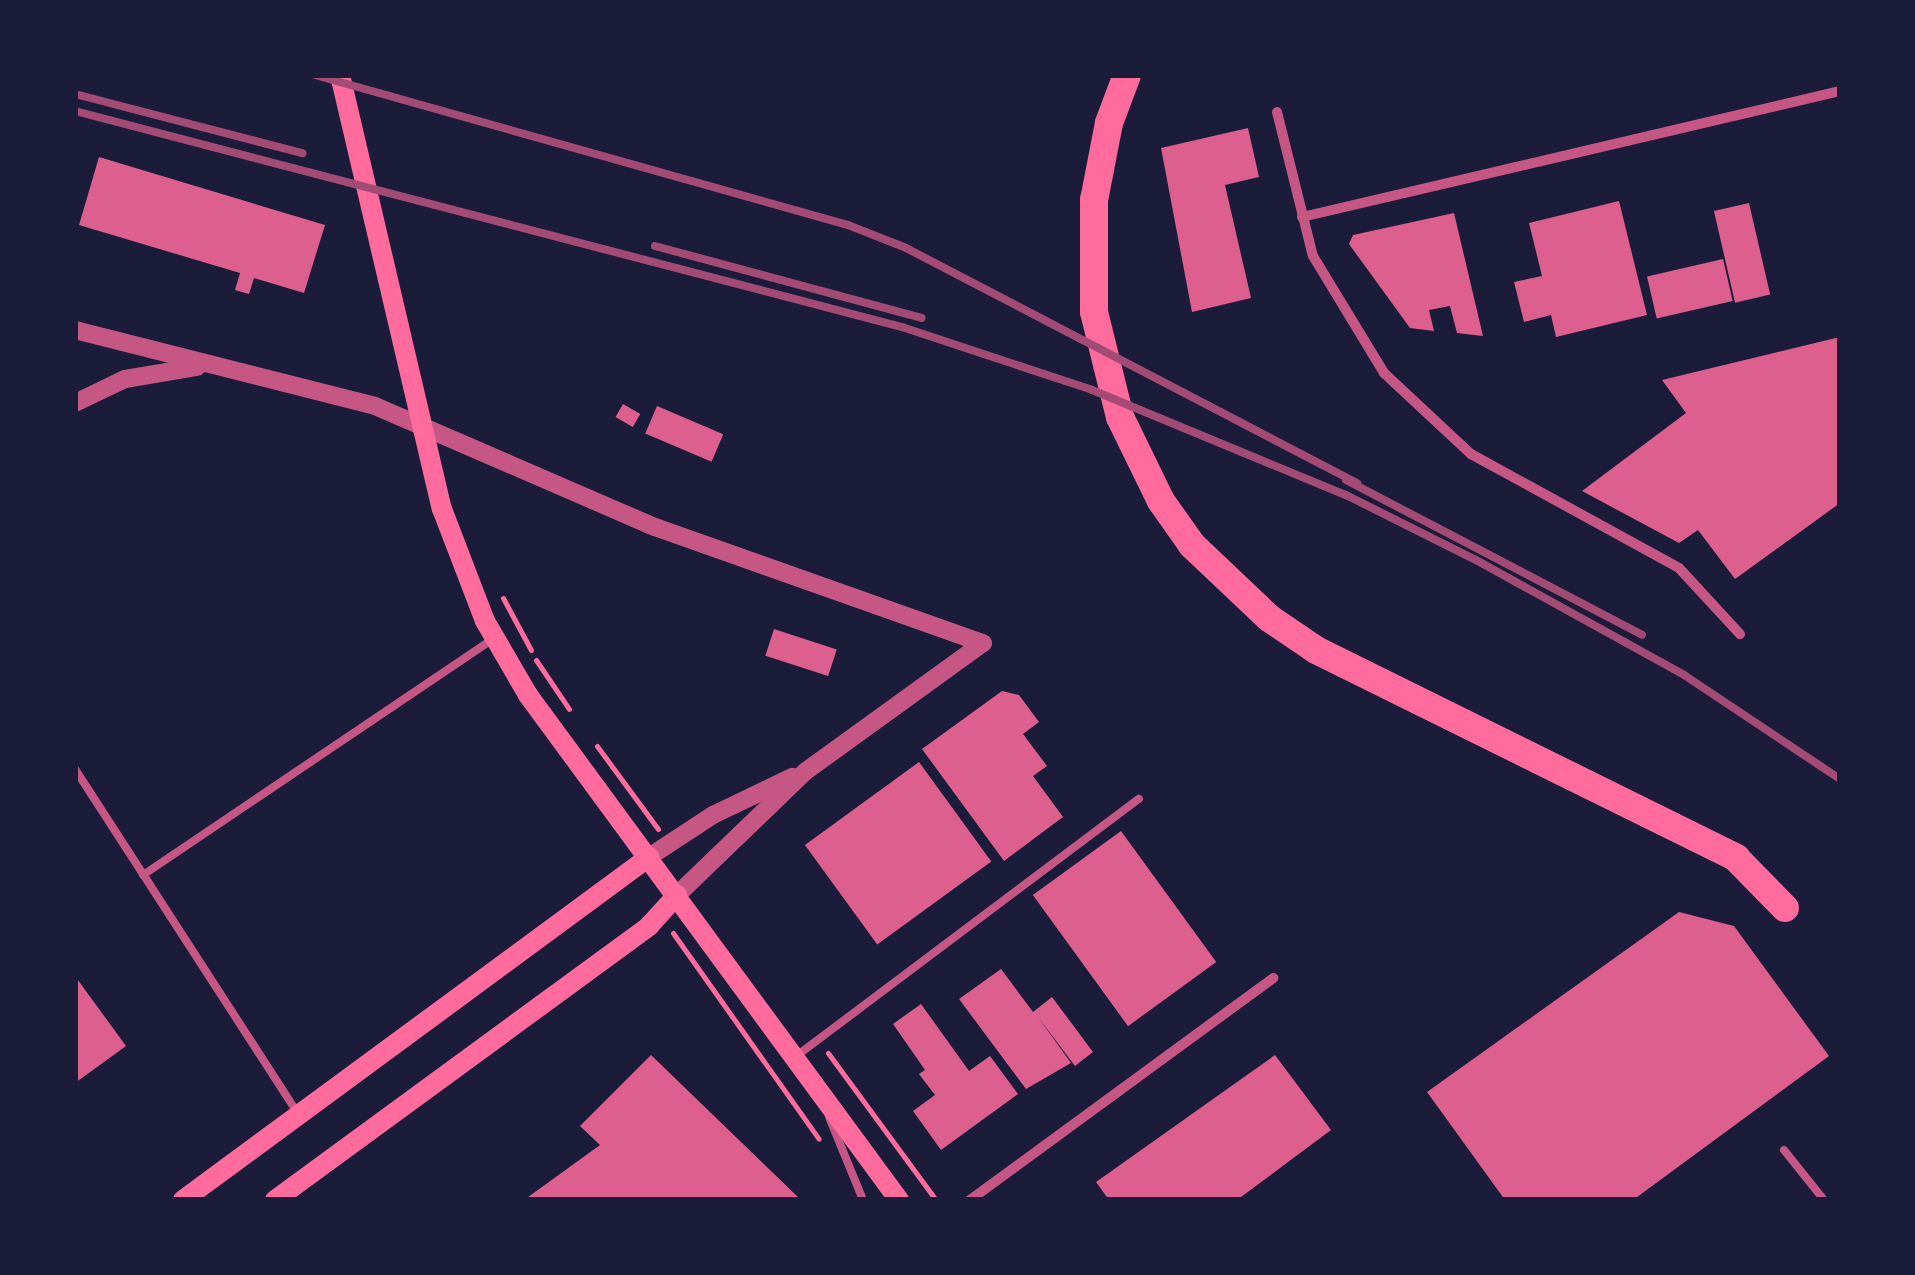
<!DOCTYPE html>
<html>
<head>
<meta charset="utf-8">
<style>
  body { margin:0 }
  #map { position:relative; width:1915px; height:1275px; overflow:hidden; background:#1b1b3a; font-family:Ubuntu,sans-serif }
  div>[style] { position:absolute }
  .building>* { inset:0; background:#dd5f8e; transform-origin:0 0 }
  .path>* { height:5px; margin:-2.5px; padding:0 2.5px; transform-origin:2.5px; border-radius:2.5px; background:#ff6b9d }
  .service>* { height:8px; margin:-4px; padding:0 4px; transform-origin:4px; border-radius:4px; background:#c65784 }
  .minor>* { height:10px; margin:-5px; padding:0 5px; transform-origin:5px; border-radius:5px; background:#c65784 }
  .tertiary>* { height:18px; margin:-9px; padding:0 9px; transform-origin:9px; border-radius:9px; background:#c65784 }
  .secondary>* { height:20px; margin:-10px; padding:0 10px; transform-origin:10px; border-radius:10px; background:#ff6b9d }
  .motorway>* { height:28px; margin:-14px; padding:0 14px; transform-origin:14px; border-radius:14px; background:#ff6b9d }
  .rail>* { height:8px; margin:-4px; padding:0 4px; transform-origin:4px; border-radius:4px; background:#a44b75 }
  span { translate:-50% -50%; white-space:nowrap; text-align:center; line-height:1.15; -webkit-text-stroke:8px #1b1b3a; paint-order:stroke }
  .frame { position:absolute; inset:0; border:78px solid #1b1b3a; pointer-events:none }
</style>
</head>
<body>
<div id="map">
  <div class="building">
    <i style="clip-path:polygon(1248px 128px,1259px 177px,1225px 185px,1251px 298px,1192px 312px,1161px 148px)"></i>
    <i style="clip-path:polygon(99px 157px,325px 225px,304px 293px,254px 278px,249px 294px,235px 290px,240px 273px,79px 225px)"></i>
    <i style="clip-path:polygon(1619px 201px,1647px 315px,1556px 337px,1551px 315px,1524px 322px,1514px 282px,1542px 276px,1529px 223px)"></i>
    <i style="left:1749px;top:203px;width:94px;height:36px;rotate:77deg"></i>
    <i style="clip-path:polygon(1454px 213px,1483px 336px,1457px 333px,1450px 306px,1429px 310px,1434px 331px,1410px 328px,1349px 244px,1353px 235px)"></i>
    <i style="left:1723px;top:259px;width:43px;height:78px;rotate:77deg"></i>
    <i style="clip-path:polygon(1840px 337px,1840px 503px,1735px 579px,1698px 530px,1679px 543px,1582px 491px,1686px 413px,1662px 380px)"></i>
    <i style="left:623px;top:404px;width:20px;height:15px;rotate:30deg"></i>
    <i style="left:657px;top:406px;width:72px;height:30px;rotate:23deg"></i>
    <i style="left:774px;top:629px;width:66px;height:28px;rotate:18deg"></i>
    <i style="clip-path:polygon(1002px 691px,1019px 695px,1039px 722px,1023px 734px,1047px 766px,1033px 776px,1063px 817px,1004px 861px,922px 749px)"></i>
    <i style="left:919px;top:762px;width:123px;height:141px;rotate:54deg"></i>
    <i style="left:1121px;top:831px;width:162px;height:109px;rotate:54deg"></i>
    <i style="clip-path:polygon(1679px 912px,1734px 926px,1829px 1056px,1633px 1200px,1505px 1200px,1427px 1092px)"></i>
    <i style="clip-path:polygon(1001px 969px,1033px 1012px,1052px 997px,1093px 1052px,1075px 1066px,1038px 1017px,1071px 1063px,1026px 1089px,959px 999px)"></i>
    <i style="clip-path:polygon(75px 976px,126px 1046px,75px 1083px)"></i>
    <i style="clip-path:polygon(921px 1004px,969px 1071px,990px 1056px,1018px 1094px,941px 1150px,913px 1111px,935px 1095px,919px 1074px,925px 1070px,893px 1024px)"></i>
    <i style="clip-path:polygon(651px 1055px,801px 1200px,524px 1200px,600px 1145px,580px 1126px)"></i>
    <i style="clip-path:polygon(1275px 1055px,1331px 1130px,1237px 1200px,1109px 1200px,1096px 1182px)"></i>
  </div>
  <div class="path">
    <i style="left:503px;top:598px;width:59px;rotate:61.7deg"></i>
    <i style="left:536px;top:660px;width:59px;rotate:56deg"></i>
    <i style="left:597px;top:746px;width:103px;rotate:53.7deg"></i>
    <i style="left:673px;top:933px;width:252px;rotate:54.7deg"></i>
    <i style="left:828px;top:1053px;width:182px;rotate:53.7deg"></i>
  </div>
  <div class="service">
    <i style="left:75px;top:769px;width:411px;rotate:57.1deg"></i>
    <i style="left:143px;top:875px;width:421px;rotate:-34deg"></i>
    <i style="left:795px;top:1057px;width:430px;rotate:-36.9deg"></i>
    <i style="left:829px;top:1117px;width:90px;rotate:67.7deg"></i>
    <i style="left:1784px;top:1150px;width:64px;rotate:51.3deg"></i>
  </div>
  <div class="minor">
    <i style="left:1277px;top:112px;width:148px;rotate:76deg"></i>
    <i style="left:1313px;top:256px;width:137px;rotate:58.7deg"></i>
    <i style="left:1384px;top:373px;width:119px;rotate:43deg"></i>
    <i style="left:1471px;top:454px;width:237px;rotate:28.7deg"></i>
    <i style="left:1679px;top:568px;width:90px;rotate:47.3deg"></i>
    <i style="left:1302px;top:217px;width:553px;rotate:-13.18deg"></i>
    <i style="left:970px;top:1200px;width:376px;rotate:-36.2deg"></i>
  </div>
  <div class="tertiary">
    <i style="left:75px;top:330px;width:309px;rotate:14.2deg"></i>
    <i style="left:375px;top:406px;width:305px;rotate:23.4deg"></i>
    <i style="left:655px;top:527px;width:348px;rotate:19.5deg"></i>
    <i style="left:75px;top:403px;width:55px;rotate:-25.6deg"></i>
    <i style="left:125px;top:379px;width:73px;rotate:-9.5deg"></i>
    <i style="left:649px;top:857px;width:77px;rotate:-33.3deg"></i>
    <i style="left:713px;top:815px;width:88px;rotate:-25.7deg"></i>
    <i style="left:677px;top:895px;width:179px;rotate:-43.9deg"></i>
    <i style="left:806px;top:771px;width:218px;rotate:-35.9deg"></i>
  </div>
  <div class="secondary">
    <i style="left:340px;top:75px;width:446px;rotate:76.8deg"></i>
    <i style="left:442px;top:509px;width:120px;rotate:69deg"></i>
    <i style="left:485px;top:621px;width:86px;rotate:59.8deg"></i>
    <i style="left:528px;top:695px;width:627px;rotate:53.7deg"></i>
    <i style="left:183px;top:1200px;width:579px;rotate:-36.35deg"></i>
    <i style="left:275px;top:1200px;width:464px;rotate:-36.2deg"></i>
    <i style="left:649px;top:926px;width:42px;rotate:-47.9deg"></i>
  </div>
  <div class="motorway">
    <i style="left:1127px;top:75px;width:51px;rotate:110.6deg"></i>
    <i style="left:1109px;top:123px;width:78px;rotate:101deg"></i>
    <i style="left:1094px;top:200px;width:112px;rotate:90deg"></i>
    <i style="left:1094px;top:312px;width:108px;rotate:76.1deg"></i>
    <i style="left:1120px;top:417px;width:93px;rotate:64deg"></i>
    <i style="left:1161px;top:501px;width:54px;rotate:54.8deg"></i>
    <i style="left:1192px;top:545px;width:106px;rotate:43.5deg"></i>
    <i style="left:1269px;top:618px;width:57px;rotate:34.2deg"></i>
    <i style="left:1316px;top:650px;width:469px;rotate:26.3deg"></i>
    <i style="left:1736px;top:858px;width:70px;rotate:45.6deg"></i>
  </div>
  <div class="rail">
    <i style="left:315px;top:75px;width:554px;rotate:15.72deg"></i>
    <i style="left:848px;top:225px;width:62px;rotate:21.6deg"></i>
    <i style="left:906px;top:248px;width:509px;rotate:27.52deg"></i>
    <i style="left:75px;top:94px;width:235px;rotate:14.6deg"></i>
    <i style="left:75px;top:111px;width:855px;rotate:14.64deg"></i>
    <i style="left:902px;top:327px;width:200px;rotate:18.3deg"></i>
    <i style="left:1092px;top:390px;width:275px;rotate:22.5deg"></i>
    <i style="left:1346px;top:495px;width:145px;rotate:26.6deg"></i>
    <i style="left:1476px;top:560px;width:238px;rotate:28.9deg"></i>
    <i style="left:1684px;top:675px;width:187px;rotate:33.7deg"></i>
    <i style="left:655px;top:246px;width:276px;rotate:15.1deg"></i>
    <i style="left:1346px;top:480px;width:334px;rotate:27.6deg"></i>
  </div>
  <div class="frame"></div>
</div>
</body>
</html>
